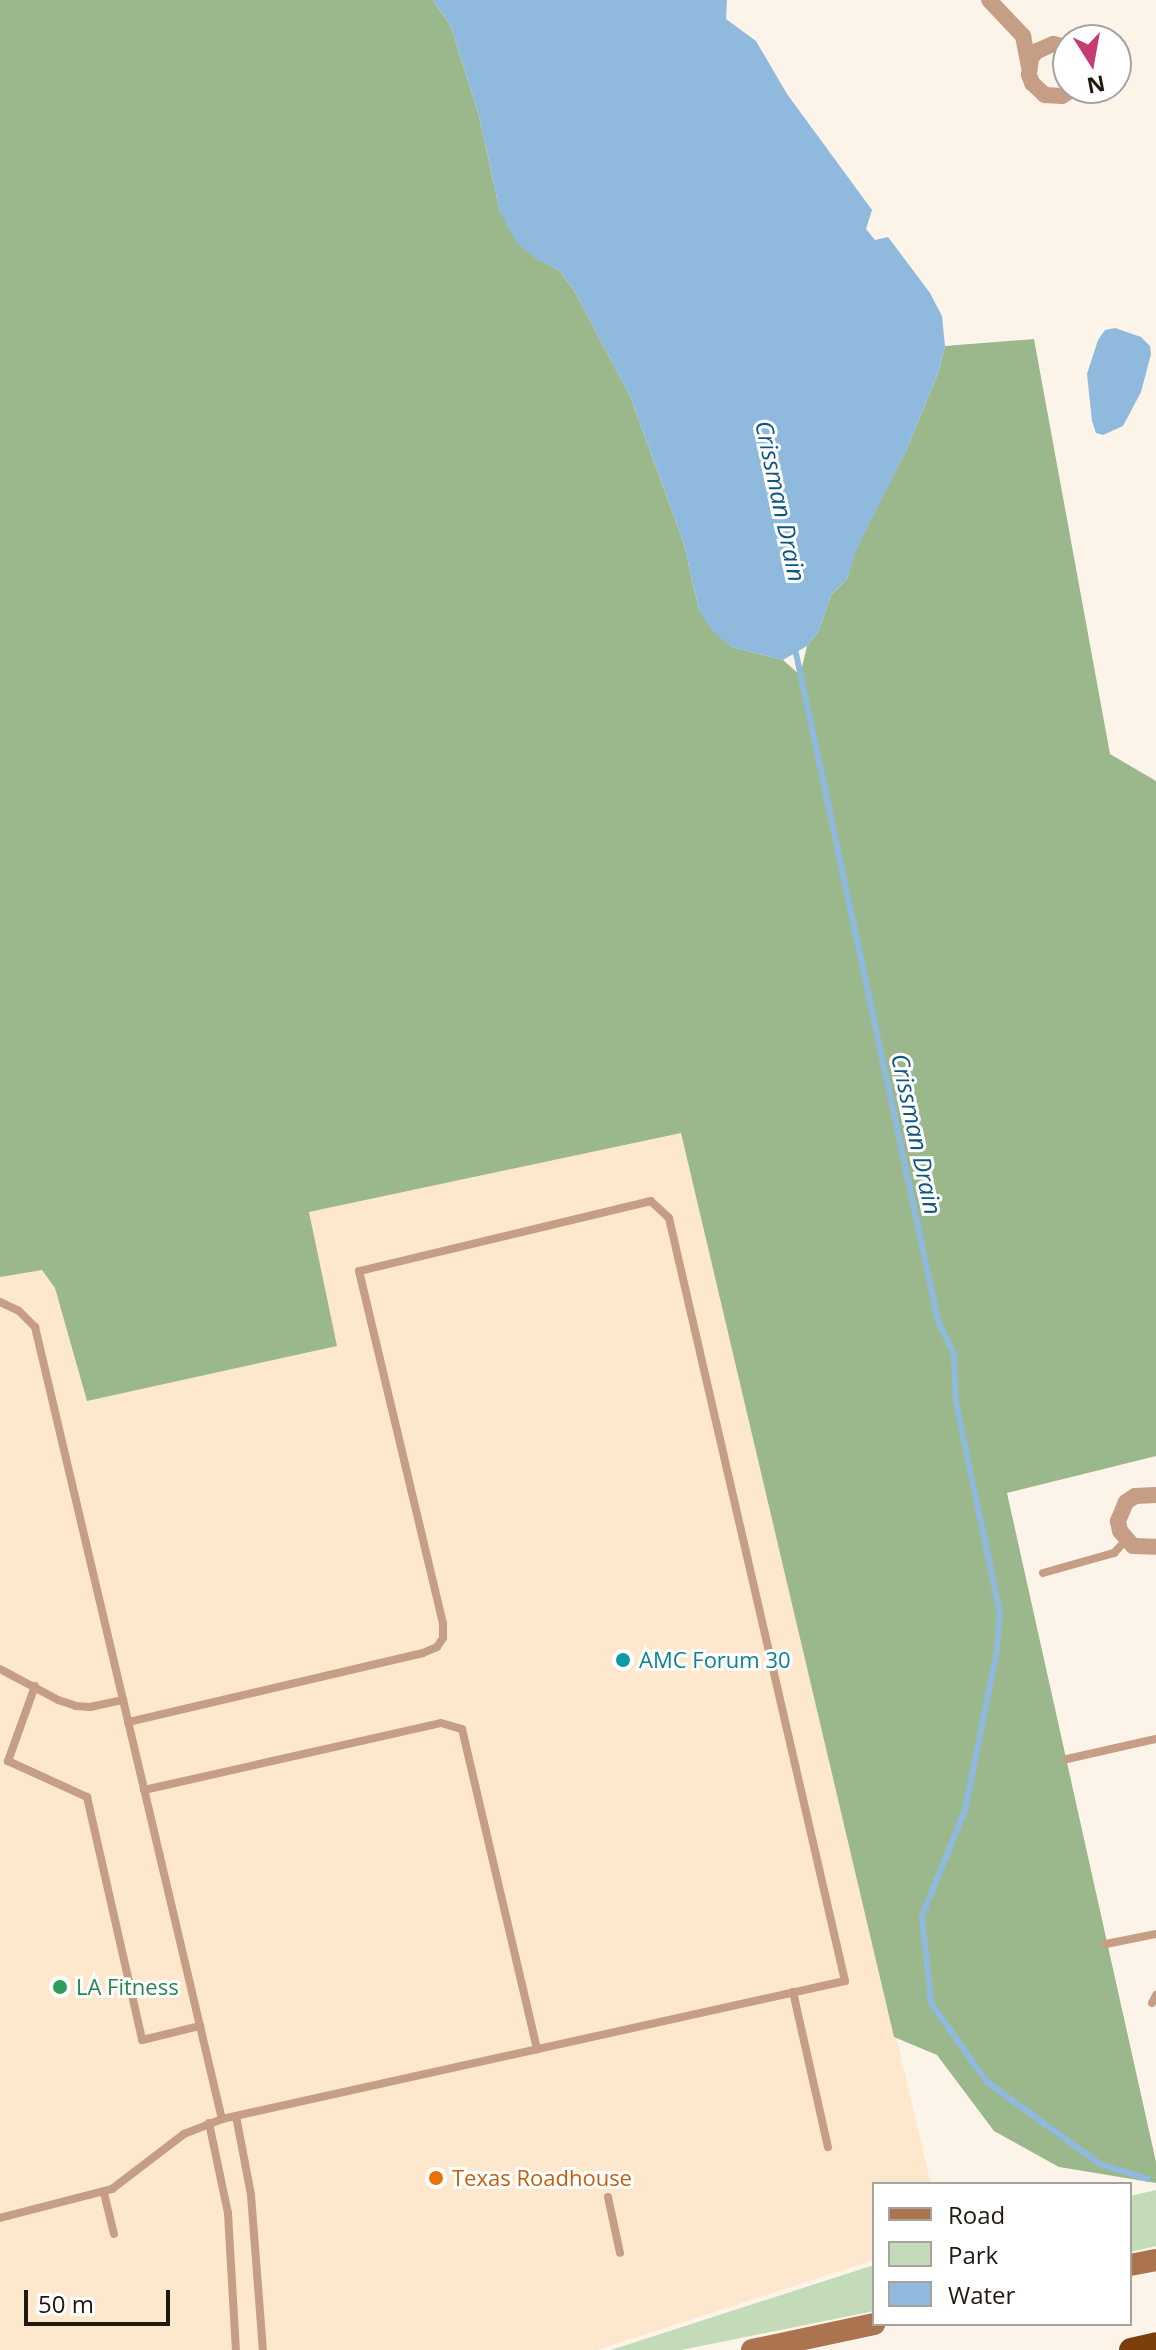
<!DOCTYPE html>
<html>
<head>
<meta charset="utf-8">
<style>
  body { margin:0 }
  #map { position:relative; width:1156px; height:2350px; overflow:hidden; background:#fcf3e9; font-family:"Open Sans",sans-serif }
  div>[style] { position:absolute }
  .built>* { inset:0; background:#fde8ce }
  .green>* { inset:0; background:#c4dbb9 }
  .forest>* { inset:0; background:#9bb88d }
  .water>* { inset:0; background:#8fbadd }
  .stream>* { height:6px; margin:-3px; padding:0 3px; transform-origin:3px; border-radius:3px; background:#8fbadd }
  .lane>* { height:8px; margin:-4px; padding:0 4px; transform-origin:4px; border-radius:4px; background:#c59e85 }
  .street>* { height:16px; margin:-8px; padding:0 8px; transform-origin:8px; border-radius:8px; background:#c59e85 }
  .secondary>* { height:22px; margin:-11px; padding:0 11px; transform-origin:11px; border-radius:11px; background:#ab734e }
  .highway>* { height:24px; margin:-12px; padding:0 12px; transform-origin:12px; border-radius:12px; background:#7b3e0b }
  .dots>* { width:22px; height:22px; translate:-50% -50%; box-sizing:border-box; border:4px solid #fff; border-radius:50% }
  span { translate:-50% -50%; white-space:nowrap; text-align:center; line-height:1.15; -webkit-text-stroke:6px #fff; paint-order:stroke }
  .culture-label { font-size:22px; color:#0d838f }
  .left { translate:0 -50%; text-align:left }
  .leisure-label { font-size:22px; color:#27864d }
  .food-label { font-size:22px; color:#c56008 }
  .water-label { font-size:24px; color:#0d5682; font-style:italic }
  .legend { position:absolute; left:872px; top:2182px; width:260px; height:144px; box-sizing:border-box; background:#fff; border:2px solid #a6a39f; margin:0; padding:10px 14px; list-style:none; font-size:24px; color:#211910 }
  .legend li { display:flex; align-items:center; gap:16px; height:40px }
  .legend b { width:40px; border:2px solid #a6a39f }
  .north { position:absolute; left:1052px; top:24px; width:80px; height:80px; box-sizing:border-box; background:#fff; border:2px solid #a6a39f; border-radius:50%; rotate:169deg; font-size:22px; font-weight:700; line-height:32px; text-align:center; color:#211910 }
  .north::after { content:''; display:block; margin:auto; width:28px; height:36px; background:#c63b72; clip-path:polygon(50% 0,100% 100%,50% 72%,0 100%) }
  .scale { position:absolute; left:24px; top:2290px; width:146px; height:36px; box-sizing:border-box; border:4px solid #211910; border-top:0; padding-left:10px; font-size:24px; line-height:28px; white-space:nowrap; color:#211910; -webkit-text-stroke:6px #fff; paint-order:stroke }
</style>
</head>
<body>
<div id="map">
  <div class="built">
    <i style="clip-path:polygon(681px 1132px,931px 2184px,874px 2184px,874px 2260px,597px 2350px,0 2350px,0 1277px)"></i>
  </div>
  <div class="green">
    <i style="clip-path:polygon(1156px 2190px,1156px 2246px,1130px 2252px,1130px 2196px)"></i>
    <i style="clip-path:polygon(874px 2265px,874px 2311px,681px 2350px,611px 2350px)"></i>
  </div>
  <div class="forest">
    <i style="clip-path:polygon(0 0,433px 0,451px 27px,479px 116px,500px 212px,537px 259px,559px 270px,575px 292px,630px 396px,684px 544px,699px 610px,732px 647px,783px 660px,800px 675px,807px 646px,819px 630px,831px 595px,847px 579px,855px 550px,906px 451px,938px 373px,945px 346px,1034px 339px,1110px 754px,1156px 781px,1156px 1456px,1007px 1493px,1156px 2162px,1156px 2183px,1059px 2167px,994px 2131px,937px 2055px,894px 2037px,681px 1133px,309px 1212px,337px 1346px,87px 1401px,55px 1288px,42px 1270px,0 1277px)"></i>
  </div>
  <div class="water">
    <i style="clip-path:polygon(433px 0,727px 0,726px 19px,756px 41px,787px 94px,872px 210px,866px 229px,875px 240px,888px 237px,930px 293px,942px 316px,945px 346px,938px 373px,906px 451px,856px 550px,847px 579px,831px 595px,819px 630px,807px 646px,783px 660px,732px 647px,713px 632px,699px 610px,684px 544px,630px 396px,575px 292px,559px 270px,536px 259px,516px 242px,500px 212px,479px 116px,451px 27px)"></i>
    <i style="clip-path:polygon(1115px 328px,1141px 337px,1150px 346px,1151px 354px,1141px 392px,1123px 426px,1103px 435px,1096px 433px,1092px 421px,1087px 374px,1098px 340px,1105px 330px)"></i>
  </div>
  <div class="stream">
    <i style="left:794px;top:644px;width:692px;rotate:77.99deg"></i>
    <i style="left:938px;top:1321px;width:37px;rotate:64deg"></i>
    <i style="left:954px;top:1354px;width:49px;rotate:87.7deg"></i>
    <i style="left:956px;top:1403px;width:215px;rotate:78.2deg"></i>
    <i style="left:1000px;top:1613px;width:37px;rotate:95deg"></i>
    <i style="left:997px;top:1650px;width:163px;rotate:101.3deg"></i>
    <i style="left:965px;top:1810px;width:114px;rotate:112.1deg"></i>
    <i style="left:922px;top:1916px;width:87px;rotate:84.1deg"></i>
    <i style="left:931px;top:2003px;width:97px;rotate:54.7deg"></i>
    <i style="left:987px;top:2082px;width:140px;rotate:36deg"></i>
    <i style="left:1100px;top:2164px;width:50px;rotate:17.4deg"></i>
  </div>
  <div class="lane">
    <i style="left:0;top:1302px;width:21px;rotate:25deg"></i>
    <i style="left:19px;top:1311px;width:23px;rotate:45deg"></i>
    <i style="left:35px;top:1327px;width:814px;rotate:76.72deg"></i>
    <i style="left:1043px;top:1573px;width:74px;rotate:-15.7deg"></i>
    <i style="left:1114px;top:1553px;width:18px;rotate:-47deg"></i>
    <i style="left:0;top:1669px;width:66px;rotate:28.1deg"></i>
    <i style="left:58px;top:1700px;width:19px;rotate:18deg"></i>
    <i style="left:76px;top:1706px;width:14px;rotate:4deg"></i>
    <i style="left:90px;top:1707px;width:34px;rotate:-12deg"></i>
    <i style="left:35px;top:1686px;width:80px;rotate:109.8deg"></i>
    <i style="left:8px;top:1761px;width:87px;rotate:24.5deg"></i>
    <i style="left:87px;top:1797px;width:249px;rotate:77.2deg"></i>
    <i style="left:142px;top:2040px;width:60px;rotate:-13.6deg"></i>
    <i style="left:1067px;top:1759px;width:91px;rotate:-12.7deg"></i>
    <i style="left:144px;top:1790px;width:304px;rotate:-12.7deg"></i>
    <i style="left:441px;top:1723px;width:22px;rotate:16deg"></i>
    <i style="left:462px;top:1729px;width:329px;rotate:76.8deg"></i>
    <i style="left:1106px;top:1944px;width:51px;rotate:-11.3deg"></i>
    <i style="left:793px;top:1992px;width:159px;rotate:77.3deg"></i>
    <i style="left:1152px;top:2003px;width:9px;rotate:-63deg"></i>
    <i style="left:236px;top:2116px;width:80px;rotate:79.2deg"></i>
    <i style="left:251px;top:2195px;width:155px;rotate:85.6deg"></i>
    <i style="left:209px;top:2123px;width:92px;rotate:78.1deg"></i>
    <i style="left:228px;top:2213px;width:137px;rotate:86.7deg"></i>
    <i style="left:104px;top:2193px;width:42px;rotate:76.3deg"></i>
    <i style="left:608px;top:2197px;width:57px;rotate:77.9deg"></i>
    <i style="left:0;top:2218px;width:116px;rotate:-14.5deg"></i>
    <i style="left:112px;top:2189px;width:91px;rotate:-37.4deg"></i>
    <i style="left:184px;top:2134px;width:41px;rotate:-21.5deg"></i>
    <i style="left:222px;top:2119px;width:638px;rotate:-12.49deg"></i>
    <i style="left:845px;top:1981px;width:783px;rotate:-102.99deg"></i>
    <i style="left:669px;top:1218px;width:25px;rotate:-137deg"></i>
    <i style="left:651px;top:1201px;width:300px;rotate:166.5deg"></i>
    <i style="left:359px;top:1271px;width:362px;rotate:76.6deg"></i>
    <i style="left:443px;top:1623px;width:15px;rotate:90deg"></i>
    <i style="left:443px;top:1638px;width:11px;rotate:124deg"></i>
    <i style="left:437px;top:1647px;width:15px;rotate:157deg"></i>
    <i style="left:423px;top:1653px;width:303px;rotate:166.8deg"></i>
  </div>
  <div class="street">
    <i style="left:989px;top:0;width:50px;rotate:46.6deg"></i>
    <i style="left:1023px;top:36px;width:31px;rotate:79deg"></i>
    <i style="left:1068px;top:47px;width:15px;rotate:-169deg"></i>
    <i style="left:1053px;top:44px;width:17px;rotate:156deg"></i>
    <i style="left:1037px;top:51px;width:9px;rotate:131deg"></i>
    <i style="left:1031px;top:58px;width:17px;rotate:97deg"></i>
    <i style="left:1029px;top:75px;width:9px;rotate:69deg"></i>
    <i style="left:1032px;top:83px;width:18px;rotate:43deg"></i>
    <i style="left:1045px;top:95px;width:17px;rotate:3deg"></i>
    <i style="left:1062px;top:96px;width:15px;rotate:-32deg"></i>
    <i style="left:1156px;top:1495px;width:21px;rotate:177deg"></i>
    <i style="left:1135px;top:1496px;width:11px;rotate:146deg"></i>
    <i style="left:1126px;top:1502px;width:21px;rotate:113deg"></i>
    <i style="left:1118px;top:1521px;width:10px;rotate:79deg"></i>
    <i style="left:1120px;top:1531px;width:20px;rotate:49deg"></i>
    <i style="left:1133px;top:1546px;width:23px;rotate:2deg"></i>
  </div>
  <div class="secondary">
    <i style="left:1130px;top:2265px;width:26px;rotate:-11deg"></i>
    <i style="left:752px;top:2350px;width:125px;rotate:-12deg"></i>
  </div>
  <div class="highway">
    <i style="left:1131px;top:2350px;width:26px;rotate:-13deg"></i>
  </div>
  <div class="dots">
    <i style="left:623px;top:1660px;background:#0f9aa8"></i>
    <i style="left:60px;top:1987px;background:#2e9e5b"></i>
    <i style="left:436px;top:2178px;background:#e8710a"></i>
  </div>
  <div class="culture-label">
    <span class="left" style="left:639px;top:1660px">AMC Forum 30</span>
  </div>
  <div class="leisure-label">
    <span class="left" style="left:76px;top:1987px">LA Fitness</span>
  </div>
  <div class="food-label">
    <span class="left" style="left:452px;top:2178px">Texas Roadhouse</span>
  </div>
  <div class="water-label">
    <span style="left:781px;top:501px;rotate:78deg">Crissman Drain</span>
    <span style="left:917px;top:1134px;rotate:78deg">Crissman Drain</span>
  </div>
  <ul class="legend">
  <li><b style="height:10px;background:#ab734e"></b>Road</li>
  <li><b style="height:22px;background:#c4dbb9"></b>Park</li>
  <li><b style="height:22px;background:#8fbadd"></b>Water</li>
  </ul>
  <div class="north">N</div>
  <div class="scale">50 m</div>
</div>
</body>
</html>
